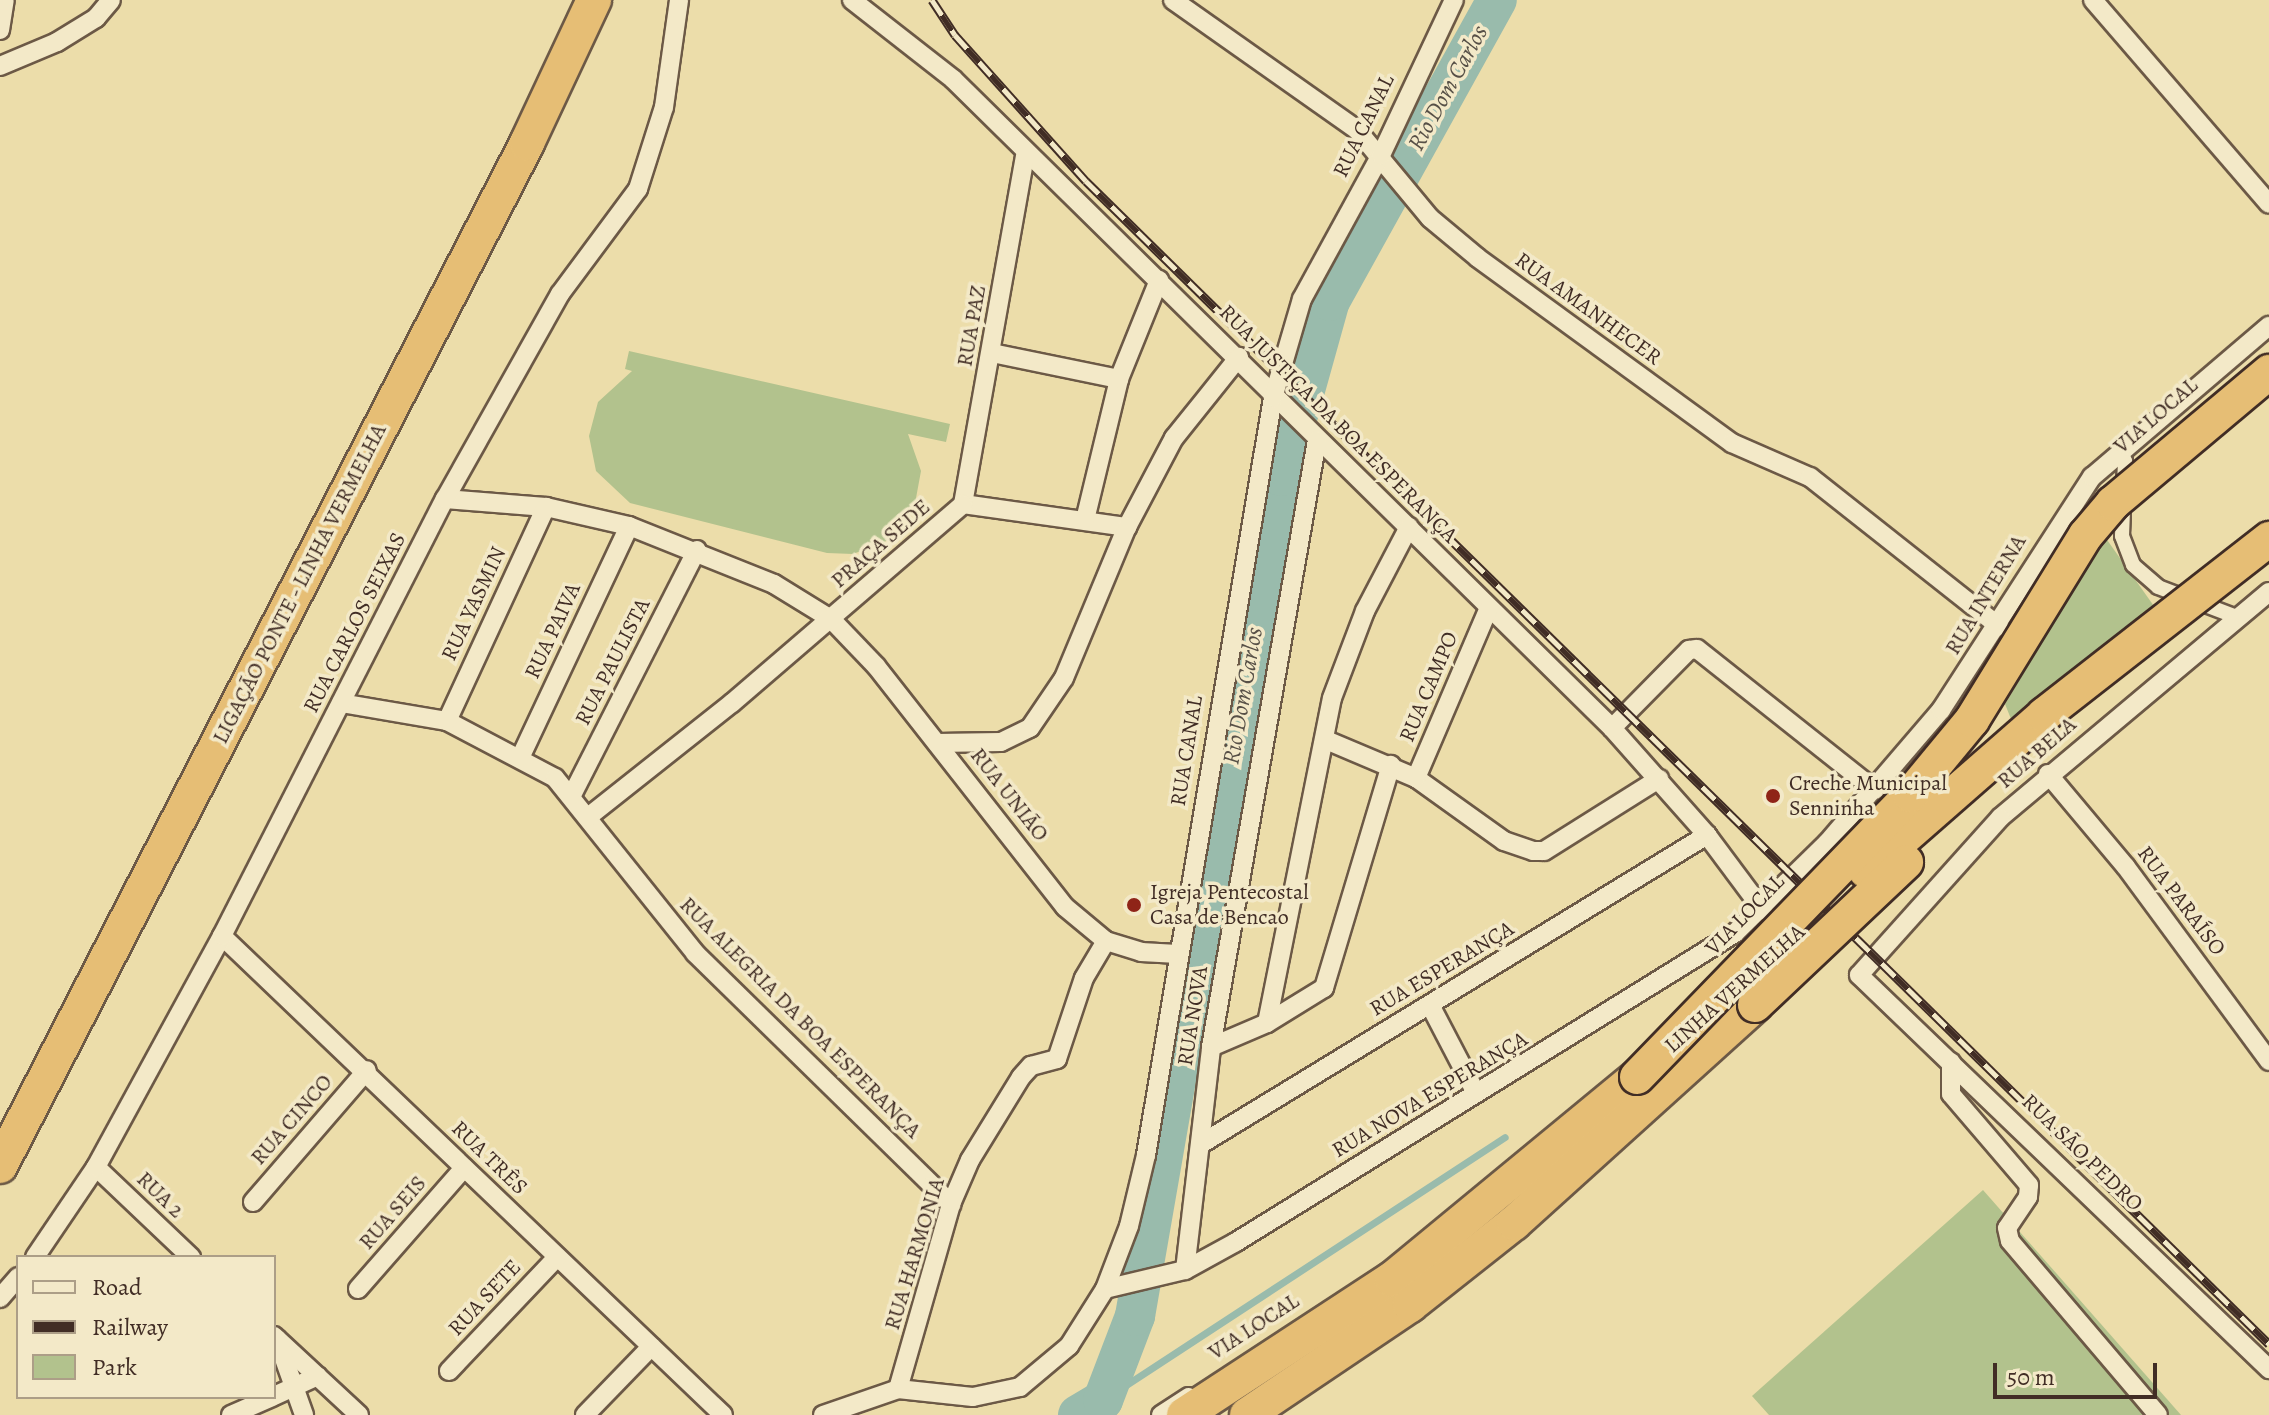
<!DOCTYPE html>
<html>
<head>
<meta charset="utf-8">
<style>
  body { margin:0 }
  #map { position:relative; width:2269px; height:1415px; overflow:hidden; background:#ecddaa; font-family:Alegreya,serif }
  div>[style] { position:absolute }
  .green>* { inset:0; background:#b2c28d }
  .stream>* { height:7px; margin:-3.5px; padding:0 3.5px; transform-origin:3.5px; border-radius:3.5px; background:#99bbac }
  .river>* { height:40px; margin:-20px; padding:0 20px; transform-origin:20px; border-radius:20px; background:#99bbac }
  .roads { filter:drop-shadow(2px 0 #6c5946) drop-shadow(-2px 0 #6c5946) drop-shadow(0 2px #6c5946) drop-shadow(0 -2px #6c5946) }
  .pedestrian>* { height:14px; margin:-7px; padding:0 7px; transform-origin:7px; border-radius:7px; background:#f3e9c8 }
  .minor>* { height:18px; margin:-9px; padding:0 9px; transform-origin:9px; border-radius:9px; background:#f3e9c8 }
  .motorway>* { height:34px; margin:-17px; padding:0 17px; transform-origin:17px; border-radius:17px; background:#e6be75 }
  .rail>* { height:9px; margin-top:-4.5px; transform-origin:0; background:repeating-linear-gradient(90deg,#f3e9c8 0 18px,#412d25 0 36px); box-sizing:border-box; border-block:2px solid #412d25 }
  .bridges { filter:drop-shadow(2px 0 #412d25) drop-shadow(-2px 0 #412d25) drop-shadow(0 2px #412d25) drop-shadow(0 -2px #412d25) }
  .motorway-bridge>* { height:34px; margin:-17px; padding:0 17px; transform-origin:17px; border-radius:17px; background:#e6be75 }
  .dots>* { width:22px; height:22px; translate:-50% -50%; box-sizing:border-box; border:4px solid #f3e9c8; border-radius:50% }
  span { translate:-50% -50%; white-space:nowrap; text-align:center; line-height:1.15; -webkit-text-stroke:7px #f3e9c8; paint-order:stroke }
  .street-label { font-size:22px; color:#412d25 }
  .poi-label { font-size:22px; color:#412d25 }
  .left { translate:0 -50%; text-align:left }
  .water-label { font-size:24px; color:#575047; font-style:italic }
  .legend { position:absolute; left:16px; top:1255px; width:260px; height:144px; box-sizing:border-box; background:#f3e9c8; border:2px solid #ac9e87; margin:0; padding:10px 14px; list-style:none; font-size:24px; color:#412d25 }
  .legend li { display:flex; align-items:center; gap:16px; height:40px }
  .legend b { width:40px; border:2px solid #ac9e87 }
  .scale { position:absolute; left:1993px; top:1363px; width:164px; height:36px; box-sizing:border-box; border:4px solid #412d25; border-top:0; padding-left:10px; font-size:24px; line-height:28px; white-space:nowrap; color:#412d25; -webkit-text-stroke:6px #f3e9c8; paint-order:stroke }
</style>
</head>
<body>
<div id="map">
  <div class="green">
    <i style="clip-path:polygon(629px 351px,950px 424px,946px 442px,908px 434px,921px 471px,914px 509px,889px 540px,853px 554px,827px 553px,630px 503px,596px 471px,589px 436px,598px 402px,632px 371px,625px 369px)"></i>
    <i style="clip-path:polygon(2105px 537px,2156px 609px,2011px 719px,2005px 704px)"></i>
    <i style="clip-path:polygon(1983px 1190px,2181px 1415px,1769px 1415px,1752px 1396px)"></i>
  </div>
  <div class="stream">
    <i style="left:1103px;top:1400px;width:480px;rotate:-33.2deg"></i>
  </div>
  <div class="river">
    <i style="left:1078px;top:1415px;width:29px;rotate:-31deg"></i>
    <i style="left:1103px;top:1400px;width:90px;rotate:-69.1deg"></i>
    <i style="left:1135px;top:1316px;width:853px;rotate:-80.14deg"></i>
    <i style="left:1281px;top:476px;width:182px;rotate:-74.4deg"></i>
    <i style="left:1330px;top:301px;width:344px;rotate:-61deg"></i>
  </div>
  <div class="roads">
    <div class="pedestrian">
      <i style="left:2119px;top:449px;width:13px;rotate:63deg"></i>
      <i style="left:2125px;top:461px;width:75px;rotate:92.3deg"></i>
      <i style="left:2122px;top:536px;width:31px;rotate:69deg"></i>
      <i style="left:2133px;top:565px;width:33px;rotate:41deg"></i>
      <i style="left:2158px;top:587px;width:85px;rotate:20.8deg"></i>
    </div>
    <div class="minor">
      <i style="left:852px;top:0;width:128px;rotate:38deg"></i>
      <i style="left:953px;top:79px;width:925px;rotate:44.56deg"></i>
      <i style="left:1612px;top:728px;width:143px;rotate:48.4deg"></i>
      <i style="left:1707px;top:835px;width:94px;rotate:53.3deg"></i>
      <i style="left:1173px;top:0;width:225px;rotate:35.2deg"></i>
      <i style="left:1357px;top:130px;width:114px;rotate:50.3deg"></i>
      <i style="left:1430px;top:218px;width:62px;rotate:39.8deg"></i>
      <i style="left:1478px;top:258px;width:314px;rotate:36.1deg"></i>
      <i style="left:1732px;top:443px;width:85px;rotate:23.6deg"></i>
      <i style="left:1810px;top:477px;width:241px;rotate:38.3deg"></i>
      <i style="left:2093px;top:0;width:269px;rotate:49.2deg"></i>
      <i style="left:0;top:30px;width:30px;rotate:-81deg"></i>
      <i style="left:0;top:66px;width:62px;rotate:-22.8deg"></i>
      <i style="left:57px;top:42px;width:46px;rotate:-31.6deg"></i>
      <i style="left:96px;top:18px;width:23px;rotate:-50deg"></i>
      <i style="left:992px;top:353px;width:130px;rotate:11.6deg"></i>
      <i style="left:445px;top:499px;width:101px;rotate:4.5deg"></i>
      <i style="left:546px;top:507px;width:85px;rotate:12.9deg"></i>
      <i style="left:629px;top:526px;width:156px;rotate:21.8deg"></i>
      <i style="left:774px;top:584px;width:67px;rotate:31.6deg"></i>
      <i style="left:831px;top:619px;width:65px;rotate:46.2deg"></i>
      <i style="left:876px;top:666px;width:306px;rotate:51.9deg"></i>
      <i style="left:1065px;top:907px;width:53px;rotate:39.7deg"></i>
      <i style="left:1106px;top:941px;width:37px;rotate:17deg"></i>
      <i style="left:1141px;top:952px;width:37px;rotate:3deg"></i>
      <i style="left:963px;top:504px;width:166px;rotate:8deg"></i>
      <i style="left:1127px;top:527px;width:101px;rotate:-62.2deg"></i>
      <i style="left:1174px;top:438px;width:104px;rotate:-51.3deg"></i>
      <i style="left:963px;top:504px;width:353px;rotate:-79.9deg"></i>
      <i style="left:1085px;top:520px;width:145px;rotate:-76.4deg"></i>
      <i style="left:1119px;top:379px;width:107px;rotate:-68deg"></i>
      <i style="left:2269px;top:592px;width:351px;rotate:140deg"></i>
      <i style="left:2000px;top:818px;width:211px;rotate:131.9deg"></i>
      <i style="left:1859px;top:975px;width:569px;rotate:43.86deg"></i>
      <i style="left:1488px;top:610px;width:183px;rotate:113.2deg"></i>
      <i style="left:1416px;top:778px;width:108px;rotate:35.6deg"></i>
      <i style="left:1504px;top:841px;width:31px;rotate:19deg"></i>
      <i style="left:1533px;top:851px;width:11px"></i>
      <i style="left:1544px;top:851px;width:136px;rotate:-32.1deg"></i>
      <i style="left:341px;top:703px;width:108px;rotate:9.6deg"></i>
      <i style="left:447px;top:721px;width:122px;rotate:27.8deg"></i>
      <i style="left:555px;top:778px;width:224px;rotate:51.3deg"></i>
      <i style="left:695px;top:953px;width:359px;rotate:44.4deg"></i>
      <i style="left:447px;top:721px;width:236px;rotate:-65.2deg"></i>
      <i style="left:1612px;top:728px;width:110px;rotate:-45.4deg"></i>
      <i style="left:1689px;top:650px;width:8px;rotate:-7deg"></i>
      <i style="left:1697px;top:649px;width:227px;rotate:38.4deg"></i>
      <i style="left:1326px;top:740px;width:98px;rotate:22.9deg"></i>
      <i style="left:937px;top:743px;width:64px;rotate:-0.9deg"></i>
      <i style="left:1001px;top:742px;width:32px;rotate:-26deg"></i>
      <i style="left:1030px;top:728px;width:60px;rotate:-55.8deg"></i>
      <i style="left:1064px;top:678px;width:164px;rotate:-67.4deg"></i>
      <i style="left:521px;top:756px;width:254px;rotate:-64.8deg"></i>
      <i style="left:2048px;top:774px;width:121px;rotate:50deg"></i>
      <i style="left:2126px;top:867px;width:241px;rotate:53.6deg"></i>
      <i style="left:572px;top:795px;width:275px;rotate:-63deg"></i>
      <i style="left:588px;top:817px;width:184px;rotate:-38.4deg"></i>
      <i style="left:732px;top:703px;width:305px;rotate:-40.7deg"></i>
      <i style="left:222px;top:936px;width:693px;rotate:43.71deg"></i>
      <i style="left:1430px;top:1005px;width:99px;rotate:62.4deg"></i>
      <i style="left:1267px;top:1023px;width:67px;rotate:-31.6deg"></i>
      <i style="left:1324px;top:988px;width:233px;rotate:-73.3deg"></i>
      <i style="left:1211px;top:1047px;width:61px;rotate:-23.2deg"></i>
      <i style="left:1267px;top:1023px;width:331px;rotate:-78.7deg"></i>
      <i style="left:1332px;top:698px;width:93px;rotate:-69.2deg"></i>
      <i style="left:1365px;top:611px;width:95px;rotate:-62.4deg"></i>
      <i style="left:1951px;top:1062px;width:32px;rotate:90deg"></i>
      <i style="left:1951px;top:1094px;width:120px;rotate:49.4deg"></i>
      <i style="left:2029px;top:1185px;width:12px;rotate:95deg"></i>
      <i style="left:2028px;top:1197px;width:37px;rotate:124deg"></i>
      <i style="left:2007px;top:1228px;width:13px;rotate:77deg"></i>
      <i style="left:2010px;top:1241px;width:228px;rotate:49.6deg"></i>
      <i style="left:1201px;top:1144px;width:593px;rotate:-31.41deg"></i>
      <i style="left:96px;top:1167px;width:131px;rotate:43.5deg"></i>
      <i style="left:253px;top:1202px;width:174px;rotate:-49.2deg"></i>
      <i style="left:35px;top:1257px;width:109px;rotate:-55.9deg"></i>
      <i style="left:96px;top:1167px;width:263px;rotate:-61.4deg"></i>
      <i style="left:222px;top:936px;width:491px;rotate:-63deg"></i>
      <i style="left:445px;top:499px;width:235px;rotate:-60.7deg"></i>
      <i style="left:560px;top:294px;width:131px;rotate:-53.4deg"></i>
      <i style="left:638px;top:189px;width:86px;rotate:-72.4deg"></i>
      <i style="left:664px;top:107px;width:108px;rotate:-82deg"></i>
      <i style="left:1185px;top:1270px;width:225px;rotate:-83.3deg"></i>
      <i style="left:1211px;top:1047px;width:616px;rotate:-80.09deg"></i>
      <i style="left:358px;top:1289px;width:161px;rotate:-48.8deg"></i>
      <i style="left:1105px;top:1289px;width:82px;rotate:-13.4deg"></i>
      <i style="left:1185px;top:1270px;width:58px;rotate:-28.8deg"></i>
      <i style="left:1236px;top:1242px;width:587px;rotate:-31.77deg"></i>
      <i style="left:1735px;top:933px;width:129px;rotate:-44.4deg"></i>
      <i style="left:1827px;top:843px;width:175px;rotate:-49.4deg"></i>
      <i style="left:1941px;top:710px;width:278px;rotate:-57.1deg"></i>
      <i style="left:2092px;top:477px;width:233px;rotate:-40.5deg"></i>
      <i style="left:0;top:1298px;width:28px;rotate:-49deg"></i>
      <i style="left:274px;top:1336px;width:116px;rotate:42.9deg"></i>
      <i style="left:277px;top:1339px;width:81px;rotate:70.4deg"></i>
      <i style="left:449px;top:1371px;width:157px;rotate:-46.5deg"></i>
      <i style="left:898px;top:1389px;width:192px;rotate:-74deg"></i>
      <i style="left:951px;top:1204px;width:48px;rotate:-66.6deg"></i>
      <i style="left:970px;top:1160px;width:97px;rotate:-58.4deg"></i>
      <i style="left:1021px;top:1077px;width:15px;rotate:-48deg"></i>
      <i style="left:1031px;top:1066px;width:27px;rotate:-15deg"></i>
      <i style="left:1057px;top:1059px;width:85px;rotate:-71.6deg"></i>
      <i style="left:1084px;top:978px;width:43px;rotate:-59.3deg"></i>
      <i style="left:274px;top:1396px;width:48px;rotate:-24.4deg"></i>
      <i style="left:231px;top:1415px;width:45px;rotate:-23.7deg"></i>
      <i style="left:585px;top:1415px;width:95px;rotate:-45.9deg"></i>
      <i style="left:823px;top:1415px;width:79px;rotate:-19.1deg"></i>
      <i style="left:898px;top:1389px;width:75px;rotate:6.1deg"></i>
      <i style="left:973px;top:1397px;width:48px;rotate:-12deg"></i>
      <i style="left:1020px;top:1387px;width:64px;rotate:-39.9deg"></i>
      <i style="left:1069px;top:1346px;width:67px;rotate:-57.7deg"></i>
      <i style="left:1105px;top:1289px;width:67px;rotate:-69.1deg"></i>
      <i style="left:1129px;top:1226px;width:73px;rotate:-76.5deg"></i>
      <i style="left:1146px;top:1155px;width:768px;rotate:-80.48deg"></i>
      <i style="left:1273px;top:398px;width:103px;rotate:-73.7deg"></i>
      <i style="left:1302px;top:299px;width:164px;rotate:-61.3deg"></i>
      <i style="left:1381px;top:155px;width:171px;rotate:-64.8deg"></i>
      <i style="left:1161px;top:1415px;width:33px;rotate:-33deg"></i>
    </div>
    <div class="motorway">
      <i style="left:0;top:1166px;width:1151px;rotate:-62.74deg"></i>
      <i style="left:527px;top:143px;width:158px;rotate:-64.9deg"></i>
      <i style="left:1184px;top:1415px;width:249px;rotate:-33.2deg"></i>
      <i style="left:1392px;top:1279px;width:318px;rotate:-39.5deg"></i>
      <i style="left:1247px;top:1415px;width:197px;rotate:-34deg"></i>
      <i style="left:1410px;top:1305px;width:132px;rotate:-38.3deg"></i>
      <i style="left:1514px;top:1223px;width:325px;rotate:-42.1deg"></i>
    </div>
  </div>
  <div class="rail">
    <i style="left:932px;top:0;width:42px;rotate:56.7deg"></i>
    <i style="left:955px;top:35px;width:196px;rotate:48.1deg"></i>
    <i style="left:1086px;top:181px;width:1659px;rotate:44.51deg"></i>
  </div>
  <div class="bridges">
    <div class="motorway-bridge">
      <i style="left:1866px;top:871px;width:237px;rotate:-41.2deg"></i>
      <i style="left:2044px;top:715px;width:286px;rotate:-38deg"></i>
      <i style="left:1755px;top:1005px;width:208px;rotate:-43.4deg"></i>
      <i style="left:1637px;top:1077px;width:392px;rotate:-45.9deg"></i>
      <i style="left:1910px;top:795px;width:97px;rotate:-50.4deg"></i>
      <i style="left:1972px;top:720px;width:217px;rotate:-58.4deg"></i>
      <i style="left:2086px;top:535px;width:42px;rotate:-49.8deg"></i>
      <i style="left:2113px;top:503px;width:204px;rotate:-40deg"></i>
    </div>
  </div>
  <div class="dots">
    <i style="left:1773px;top:796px;background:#8f2418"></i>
    <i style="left:1134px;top:905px;background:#8f2418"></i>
  </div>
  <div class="street-label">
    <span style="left:1364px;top:126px;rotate:-64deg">RUA CANAL</span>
    <span style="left:1588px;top:309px;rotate:36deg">RUA AMANHECER</span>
    <span style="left:972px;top:326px;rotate:-80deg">RUA PAZ</span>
    <span style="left:2156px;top:416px;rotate:-41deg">VIA LOCAL</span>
    <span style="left:1338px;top:424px;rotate:45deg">RUA JUSTIÇA DA BOA ESPERANÇA</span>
    <span style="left:881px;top:544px;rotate:-41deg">PRAÇA SEDE</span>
    <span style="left:300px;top:584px;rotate:-63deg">LIGAÇÃO PONTE - LINHA VERMELHA</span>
    <span style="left:1986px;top:595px;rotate:-59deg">RUA INTERNA</span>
    <span style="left:474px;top:604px;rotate:-65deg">RUA YASMIN</span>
    <span style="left:355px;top:623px;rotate:-63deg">RUA CARLOS SEIXAS</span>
    <span style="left:553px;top:631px;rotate:-65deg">RUA PAIVA</span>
    <span style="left:613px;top:662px;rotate:-63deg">RUA PAULISTA</span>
    <span style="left:1429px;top:687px;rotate:-67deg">RUA CAMPO</span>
    <span style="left:1187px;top:751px;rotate:-81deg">RUA CANAL</span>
    <span style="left:2037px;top:753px;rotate:-41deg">RUA BELA</span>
    <span style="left:1009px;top:795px;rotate:52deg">RUA UNIÃO</span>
    <span style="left:2181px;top:901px;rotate:53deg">RUA PARAÍSO</span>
    <span style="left:1745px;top:915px;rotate:-46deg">VIA LOCAL</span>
    <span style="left:1442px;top:969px;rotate:-31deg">RUA ESPERANÇA</span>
    <span style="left:1735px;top:989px;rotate:-42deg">LINHA VERMELHA</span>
    <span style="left:1193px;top:1016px;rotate:-81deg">RUA NOVA</span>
    <span style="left:800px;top:1018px;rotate:45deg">RUA ALEGRIA DA BOA ESPERANÇA</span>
    <span style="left:1430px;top:1095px;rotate:-31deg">RUA NOVA ESPERANÇA</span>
    <span style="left:292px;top:1120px;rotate:-49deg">RUA CINCO</span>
    <span style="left:2082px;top:1153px;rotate:44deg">RUA SÃO PEDRO</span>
    <span style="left:489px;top:1158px;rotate:44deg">RUA TRÊS</span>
    <span style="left:160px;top:1195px;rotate:44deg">RUA 2</span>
    <span style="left:393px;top:1213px;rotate:-49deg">RUA SEIS</span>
    <span style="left:915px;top:1254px;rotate:-73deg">RUA HARMONIA</span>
    <span style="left:485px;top:1298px;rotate:-47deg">RUA SETE</span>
    <span style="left:1254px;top:1327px;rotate:-33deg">VIA LOCAL</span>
  </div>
  <div class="poi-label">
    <span class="left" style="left:1789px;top:796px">Creche Municipal<br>Senninha</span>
    <span class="left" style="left:1150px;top:905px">Igreja Pentecostal<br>Casa de Bencao</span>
  </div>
  <div class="water-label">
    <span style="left:1448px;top:88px;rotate:-61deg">Rio Dom Carlos</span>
    <span style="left:1243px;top:696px;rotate:-80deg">Rio Dom Carlos</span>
  </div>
  <ul class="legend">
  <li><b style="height:10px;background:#f3e9c8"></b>Road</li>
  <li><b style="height:10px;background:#412d25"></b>Railway</li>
  <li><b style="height:22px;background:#b2c28d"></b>Park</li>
  </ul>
  <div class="scale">50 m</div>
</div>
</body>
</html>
